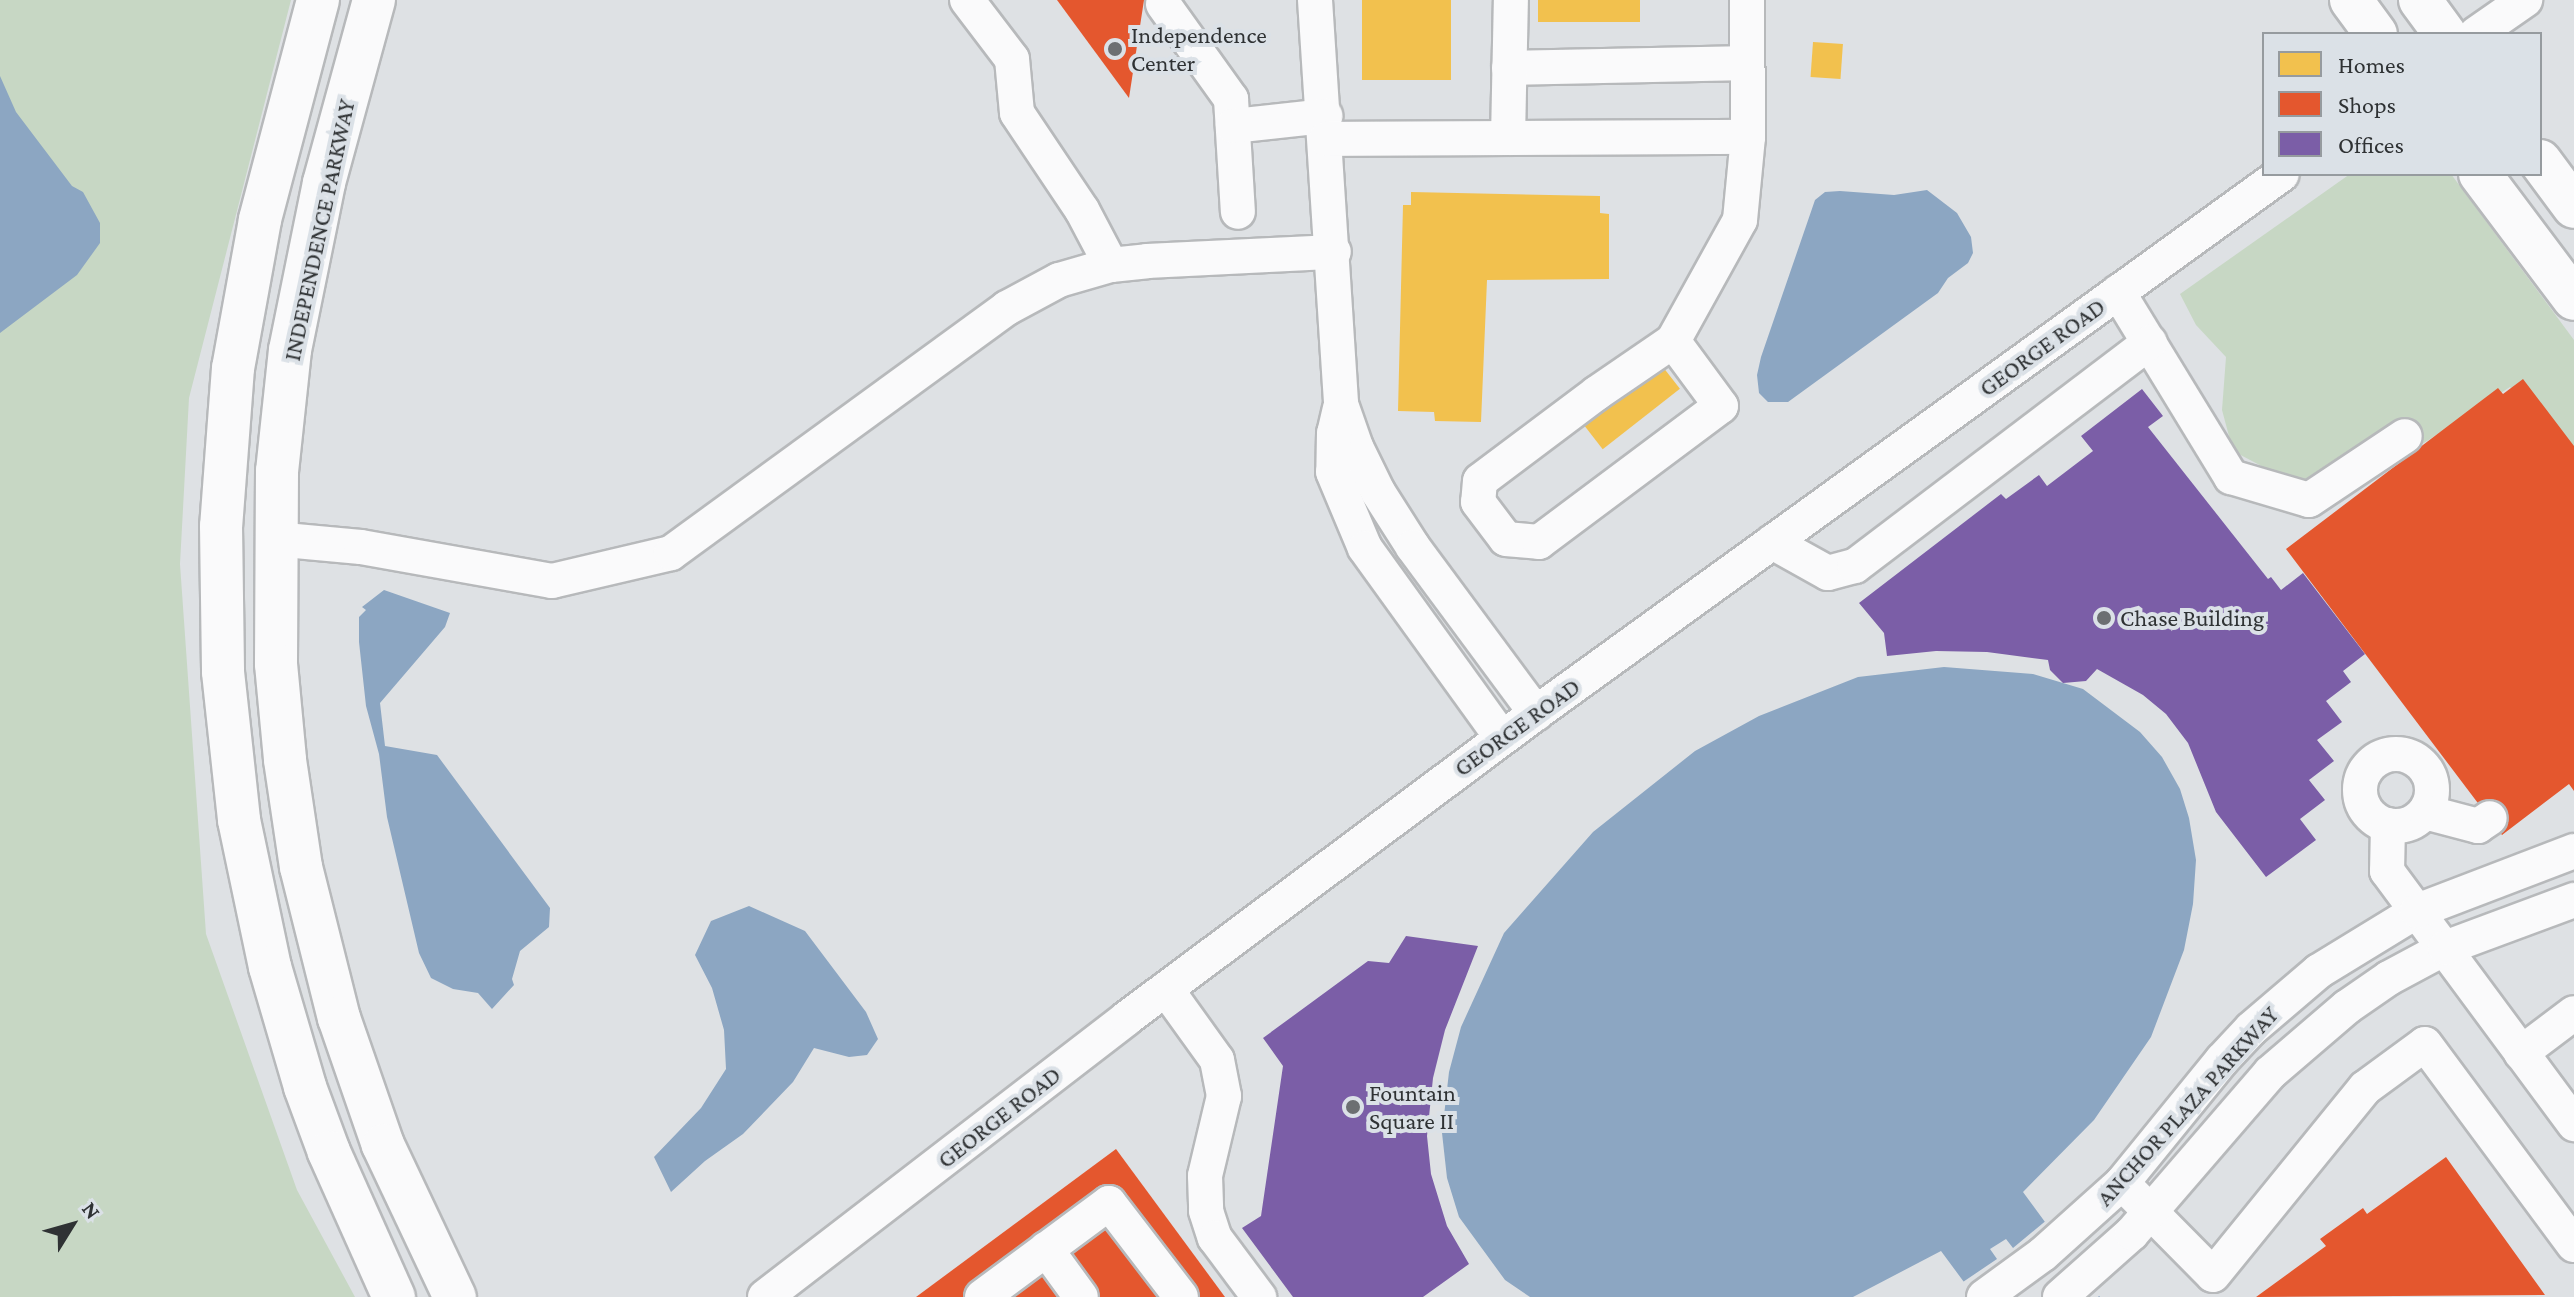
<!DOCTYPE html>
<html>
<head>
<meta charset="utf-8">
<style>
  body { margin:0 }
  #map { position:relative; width:2574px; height:1297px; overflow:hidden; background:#dee1e4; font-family:"Crimson Pro",serif }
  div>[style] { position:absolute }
  .green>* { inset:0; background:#c7d7c4 }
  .water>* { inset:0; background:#8ca6c2 }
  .pier>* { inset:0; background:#dee1e4 }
  .homes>* { inset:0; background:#f2c14e; transform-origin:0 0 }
  .shops>* { inset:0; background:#e4572e }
  .offices>* { inset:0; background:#7b5ea7 }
  .roads { filter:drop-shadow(2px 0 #b7b9bb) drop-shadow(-2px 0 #b7b9bb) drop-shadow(0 2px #b7b9bb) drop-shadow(0 -2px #b7b9bb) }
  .minor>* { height:34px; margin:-17px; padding:0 17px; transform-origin:17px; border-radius:17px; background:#fafafb }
  .minor>.ring { margin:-17px; padding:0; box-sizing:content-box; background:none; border:34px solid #fafafb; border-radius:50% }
  .major>* { height:42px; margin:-21px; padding:0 21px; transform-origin:21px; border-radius:21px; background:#fafafb }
  .dots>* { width:22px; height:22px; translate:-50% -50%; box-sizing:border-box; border:4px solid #dbe1e7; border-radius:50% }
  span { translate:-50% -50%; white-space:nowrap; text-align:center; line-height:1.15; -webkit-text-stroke:8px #dbe1e7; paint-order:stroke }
  .poi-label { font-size:24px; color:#2f3234 }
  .left { translate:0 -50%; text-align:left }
  .street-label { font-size:24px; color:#2f3234 }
  .legend { position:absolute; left:2262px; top:32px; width:280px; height:144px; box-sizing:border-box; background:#dbe1e7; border:2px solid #969b9f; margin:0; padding:10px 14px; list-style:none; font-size:24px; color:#2f3234 }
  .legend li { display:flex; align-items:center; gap:16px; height:40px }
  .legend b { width:40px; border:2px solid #969b9f }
  .north { position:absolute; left:32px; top:1185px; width:80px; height:80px; -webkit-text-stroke:6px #dbe1e7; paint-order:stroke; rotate:53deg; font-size:22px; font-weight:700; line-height:32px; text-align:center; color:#2f3234 }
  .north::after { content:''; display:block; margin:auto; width:28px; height:36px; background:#2f3234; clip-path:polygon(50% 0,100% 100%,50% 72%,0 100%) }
</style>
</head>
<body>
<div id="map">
  <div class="green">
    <i style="clip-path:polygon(0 0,291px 0,189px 398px,180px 564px,206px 934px,297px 1190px,355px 1297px,0 1297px)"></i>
    <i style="clip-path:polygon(2350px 174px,2451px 174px,2574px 340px,2574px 469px,2510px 387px,2353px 489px,2292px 482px,2233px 451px,2222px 410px,2226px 357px,2196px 325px,2180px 294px)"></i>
  </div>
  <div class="water">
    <i style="clip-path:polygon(0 76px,16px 112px,72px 186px,83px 192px,100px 223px,100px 243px,77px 275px,0 333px)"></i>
    <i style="clip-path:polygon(1927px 190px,1957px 213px,1971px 237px,1973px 253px,1968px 263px,1948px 278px,1938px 293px,1788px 402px,1768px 402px,1759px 393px,1757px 375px,1761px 357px,1815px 200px,1825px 192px,1840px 191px,1894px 195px)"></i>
    <i style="clip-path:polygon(384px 590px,450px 613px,445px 627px,380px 703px,385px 746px,437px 755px,550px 908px,549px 927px,520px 951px,512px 979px,514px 985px,492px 1009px,478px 993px,453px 989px,431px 978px,419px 953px,387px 817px,379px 754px,366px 706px,359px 642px,359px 617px,366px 610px,362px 607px)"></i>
    <i style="clip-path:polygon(1944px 667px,2033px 674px,2083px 689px,2140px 732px,2162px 757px,2180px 789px,2189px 818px,2196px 860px,2193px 904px,2184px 950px,2151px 1037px,2094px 1120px,2023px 1192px,2100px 1297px,1975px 1297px,1941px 1251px,1853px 1297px,1530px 1297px,1505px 1280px,1459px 1217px,1447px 1178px,1442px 1133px,1449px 1072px,1461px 1027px,1504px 933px,1593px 832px,1695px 751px,1759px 716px,1858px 677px)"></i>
    <i style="clip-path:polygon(749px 906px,805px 931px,866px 1012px,878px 1039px,867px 1055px,849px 1057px,814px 1048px,793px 1082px,743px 1134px,705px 1161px,671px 1192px,654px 1157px,701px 1108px,726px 1069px,724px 1030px,712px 988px,695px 955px,711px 921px)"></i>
  </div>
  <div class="pier">
    <i style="clip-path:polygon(2048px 1219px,2102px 1293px,2098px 1297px,1970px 1297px,1960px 1284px,1997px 1259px,1990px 1249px,2006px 1239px,2013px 1248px)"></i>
  </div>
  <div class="homes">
    <i style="left:1362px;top:0;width:89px;height:80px"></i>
    <i style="left:1538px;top:0;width:102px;height:22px"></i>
    <i style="left:1813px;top:42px;width:30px;height:35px;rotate:4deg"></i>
    <i style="clip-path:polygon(1411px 192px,1600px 196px,1600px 213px,1609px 214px,1609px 279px,1487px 280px,1481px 422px,1435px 421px,1434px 412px,1398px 411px,1403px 205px,1411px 205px)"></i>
    <i style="left:1659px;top:362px;width:34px;height:98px;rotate:52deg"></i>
  </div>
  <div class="shops">
    <i style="clip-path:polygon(1057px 0,1144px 0,1129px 98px)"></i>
    <i style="clip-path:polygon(2523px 379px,2574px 446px,2574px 791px,2569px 784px,2502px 835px,2286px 549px,2498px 388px,2503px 394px)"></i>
    <i style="clip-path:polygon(1116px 1149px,1225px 1297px,916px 1297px)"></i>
    <i style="clip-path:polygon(2446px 1157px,2545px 1295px,2256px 1297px,2326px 1246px,2320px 1239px,2363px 1208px,2367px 1214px)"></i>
  </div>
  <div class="offices">
    <i style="clip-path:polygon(2142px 389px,2163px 416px,2148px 427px,2268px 579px,2271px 577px,2281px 590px,2303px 573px,2365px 654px,2343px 671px,2351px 682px,2326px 701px,2342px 722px,2317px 740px,2334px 761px,2309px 780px,2325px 800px,2300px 819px,2316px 840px,2266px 877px,2216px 812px,2188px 743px,2166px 714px,2143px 695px,2097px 669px,2086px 681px,2063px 683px,2050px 670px,2048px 660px,1987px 652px,1936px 651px,1887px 656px,1884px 633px,1859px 603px,2001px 494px,2006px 499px,2039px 475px,2047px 486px,2093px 451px,2081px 436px)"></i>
    <i style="clip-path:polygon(1406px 936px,1478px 946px,1445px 1030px,1433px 1078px,1427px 1136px,1431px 1174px,1447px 1226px,1469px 1264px,1423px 1297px,1293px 1297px,1242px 1228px,1261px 1216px,1283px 1066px,1263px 1038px,1368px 961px,1389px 963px)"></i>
  </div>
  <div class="roads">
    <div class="minor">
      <i style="left:967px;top:0;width:74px;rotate:52.7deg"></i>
      <i style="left:1012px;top:59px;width:54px;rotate:84.7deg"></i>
      <i style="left:1017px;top:113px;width:117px;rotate:56.2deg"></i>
      <i style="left:1082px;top:210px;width:62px;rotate:62.2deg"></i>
      <i style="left:1315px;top:0;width:405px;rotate:86.3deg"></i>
      <i style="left:1341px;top:404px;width:46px;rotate:70.8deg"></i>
      <i style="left:1356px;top:447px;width:50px;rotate:63.9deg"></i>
      <i style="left:1378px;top:492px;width:65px;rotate:57.5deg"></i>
      <i style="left:1413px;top:547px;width:207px;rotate:53.5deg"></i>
      <i style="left:1163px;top:4px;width:117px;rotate:54.4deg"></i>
      <i style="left:1231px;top:99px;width:113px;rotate:86.5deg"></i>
      <i style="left:2476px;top:34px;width:60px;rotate:-34.8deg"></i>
      <i style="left:1509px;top:68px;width:237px;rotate:-1.2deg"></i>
      <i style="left:1233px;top:126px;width:93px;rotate:-6.2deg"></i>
      <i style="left:1508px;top:138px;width:138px;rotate:-88.8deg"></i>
      <i style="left:1326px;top:139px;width:422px;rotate:-0.3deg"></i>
      <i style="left:1748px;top:137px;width:137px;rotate:-90.4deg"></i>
      <i style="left:2118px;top:292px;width:217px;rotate:58.6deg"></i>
      <i style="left:2231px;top:477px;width:81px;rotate:16.4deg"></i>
      <i style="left:2309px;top:500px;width:115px;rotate:-33.7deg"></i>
      <i style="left:1673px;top:341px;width:92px;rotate:145.6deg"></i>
      <i style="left:1597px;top:393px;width:146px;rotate:143.1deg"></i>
      <i style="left:1480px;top:481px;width:21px;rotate:95deg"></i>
      <i style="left:1478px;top:502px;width:46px;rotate:52.9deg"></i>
      <i style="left:1506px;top:539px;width:33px;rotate:5deg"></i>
      <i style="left:1539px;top:542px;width:227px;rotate:-36.8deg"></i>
      <i style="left:1721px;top:406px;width:81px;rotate:-126.4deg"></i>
      <i style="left:1673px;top:341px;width:138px;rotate:-61deg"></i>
      <i style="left:1740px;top:220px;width:83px;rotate:-84.5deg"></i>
      <i style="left:1340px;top:408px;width:26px;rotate:103deg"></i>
      <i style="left:1334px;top:433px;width:39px;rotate:91deg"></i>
      <i style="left:1333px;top:472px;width:82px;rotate:67.2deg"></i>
      <i style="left:1365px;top:548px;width:234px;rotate:54.2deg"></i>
      <i style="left:274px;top:539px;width:87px;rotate:5.3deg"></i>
      <i style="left:361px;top:547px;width:194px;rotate:10.1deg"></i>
      <i style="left:552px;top:581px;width:122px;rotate:-13.2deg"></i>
      <i style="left:671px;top:553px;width:416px;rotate:-36.1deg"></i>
      <i style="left:1007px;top:308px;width:59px;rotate:-28.3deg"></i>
      <i style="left:1059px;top:280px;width:54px;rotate:-16.1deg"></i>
      <i style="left:1111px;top:265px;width:36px;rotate:-6deg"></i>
      <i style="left:1147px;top:261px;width:187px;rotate:-2.8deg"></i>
      <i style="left:1772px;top:542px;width:64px;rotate:29deg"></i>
      <i style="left:1828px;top:573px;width:28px;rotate:-15deg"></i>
      <i style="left:1855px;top:566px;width:370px;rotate:-37.2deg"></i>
      <i class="ring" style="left:2360px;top:754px;width:38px;height:38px"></i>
      <i style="left:2425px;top:812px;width:55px;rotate:14.8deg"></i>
      <i style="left:2478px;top:826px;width:14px;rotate:-34deg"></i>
      <i style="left:2388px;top:825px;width:46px;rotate:91.2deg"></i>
      <i style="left:2387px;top:871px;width:315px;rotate:53.5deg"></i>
      <i style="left:1166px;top:989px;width:87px;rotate:54.3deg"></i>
      <i style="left:1217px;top:1060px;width:37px;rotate:79deg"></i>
      <i style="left:1224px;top:1096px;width:82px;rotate:103.4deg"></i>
      <i style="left:1205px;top:1176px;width:35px;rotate:88deg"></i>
      <i style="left:1206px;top:1211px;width:28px;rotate:72deg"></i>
      <i style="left:1215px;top:1238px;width:74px;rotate:53.3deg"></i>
      <i style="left:2521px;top:1053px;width:66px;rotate:-37deg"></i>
      <i style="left:2122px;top:1183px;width:129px;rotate:45.3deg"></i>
      <i style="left:2213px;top:1275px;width:241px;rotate:-50.9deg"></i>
      <i style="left:2365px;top:1088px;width:74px;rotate:-36.3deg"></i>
      <i style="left:2425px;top:1044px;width:250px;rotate:53.5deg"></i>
      <i style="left:1046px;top:1249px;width:59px;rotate:53.9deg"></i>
      <i style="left:765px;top:1297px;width:457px;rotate:-37.6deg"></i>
      <i style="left:1127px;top:1018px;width:510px;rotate:-36.71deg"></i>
      <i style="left:1536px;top:713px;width:920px;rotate:-35.85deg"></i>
      <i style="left:982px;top:1297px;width:158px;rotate:-36.5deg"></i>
      <i style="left:1109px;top:1203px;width:118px;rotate:52.5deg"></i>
      <i style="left:1984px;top:1297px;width:73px;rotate:-36.1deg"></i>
      <i style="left:2043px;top:1254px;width:106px;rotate:-41.9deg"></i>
      <i style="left:2122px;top:1183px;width:159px;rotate:-50.9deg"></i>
      <i style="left:2222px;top:1060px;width:42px;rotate:-46.9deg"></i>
      <i style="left:2251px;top:1029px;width:89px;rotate:-40.5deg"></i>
      <i style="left:2319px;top:971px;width:115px;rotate:-31.5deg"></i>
      <i style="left:2417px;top:911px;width:168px;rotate:-20.9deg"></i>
      <i style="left:2060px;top:1297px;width:96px;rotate:-41.6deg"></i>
      <i style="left:2132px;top:1233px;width:211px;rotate:-49.2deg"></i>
      <i style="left:2270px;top:1073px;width:101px;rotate:-40.6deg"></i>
      <i style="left:2347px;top:1007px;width:51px;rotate:-34.6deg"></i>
      <i style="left:2389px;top:978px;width:64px;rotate:-28.2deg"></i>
      <i style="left:2445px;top:948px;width:138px;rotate:-20.4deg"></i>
    </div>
    <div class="major">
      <i style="left:318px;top:0;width:228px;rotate:104.8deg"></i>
      <i style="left:260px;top:220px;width:150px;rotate:100.3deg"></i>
      <i style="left:233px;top:368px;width:158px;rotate:94.3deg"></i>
      <i style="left:221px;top:526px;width:146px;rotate:89.2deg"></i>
      <i style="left:223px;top:672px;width:149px;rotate:83.8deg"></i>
      <i style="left:239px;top:820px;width:150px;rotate:78.1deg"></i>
      <i style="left:270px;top:967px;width:125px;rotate:73.7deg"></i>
      <i style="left:305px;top:1087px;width:69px;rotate:69.7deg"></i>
      <i style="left:329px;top:1152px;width:159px;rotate:65.9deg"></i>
      <i style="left:374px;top:0;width:190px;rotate:105.3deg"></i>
      <i style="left:324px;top:183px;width:170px;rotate:101.5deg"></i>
      <i style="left:290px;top:350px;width:122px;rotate:96.1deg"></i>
      <i style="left:277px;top:471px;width:193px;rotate:90.3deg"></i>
      <i style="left:276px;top:664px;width:96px;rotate:84.6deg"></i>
      <i style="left:285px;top:760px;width:108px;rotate:81.5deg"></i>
      <i style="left:301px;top:867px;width:156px;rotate:75.9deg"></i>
      <i style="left:339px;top:1018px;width:134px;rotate:70.9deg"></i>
      <i style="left:383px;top:1145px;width:168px;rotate:64.7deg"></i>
      <i style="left:2351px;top:0;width:42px;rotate:53.7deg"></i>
      <i style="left:2420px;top:0;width:42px;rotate:53.7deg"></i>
      <i style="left:2540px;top:161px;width:57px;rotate:53.5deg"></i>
      <i style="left:2480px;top:174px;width:156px;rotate:53.1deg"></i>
    </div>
  </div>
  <div class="dots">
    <i style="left:1115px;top:49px;background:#6c6f72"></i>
    <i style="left:2104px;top:618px;background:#6c6f72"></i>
    <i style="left:1353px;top:1107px;background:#6c6f72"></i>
  </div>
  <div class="poi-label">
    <span class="left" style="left:1131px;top:49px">Independence<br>Center</span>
    <span class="left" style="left:2120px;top:618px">Chase Building</span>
    <span class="left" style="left:1369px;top:1107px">Fountain<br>Square II</span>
  </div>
  <div class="street-label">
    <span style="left:319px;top:230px;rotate:-78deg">INDEPENDENCE PARKWAY</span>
    <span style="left:2042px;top:347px;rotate:-36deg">GEORGE ROAD</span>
    <span style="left:1517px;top:727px;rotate:-36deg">GEORGE ROAD</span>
    <span style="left:2187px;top:1106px;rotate:-48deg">ANCHOR PLAZA PARKWAY</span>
    <span style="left:999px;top:1117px;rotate:-38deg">GEORGE ROAD</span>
  </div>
  <ul class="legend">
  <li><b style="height:22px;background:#f2c14e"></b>Homes</li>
  <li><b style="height:22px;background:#e4572e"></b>Shops</li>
  <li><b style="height:22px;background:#7b5ea7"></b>Offices</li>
  </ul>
  <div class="north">N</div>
</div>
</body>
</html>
